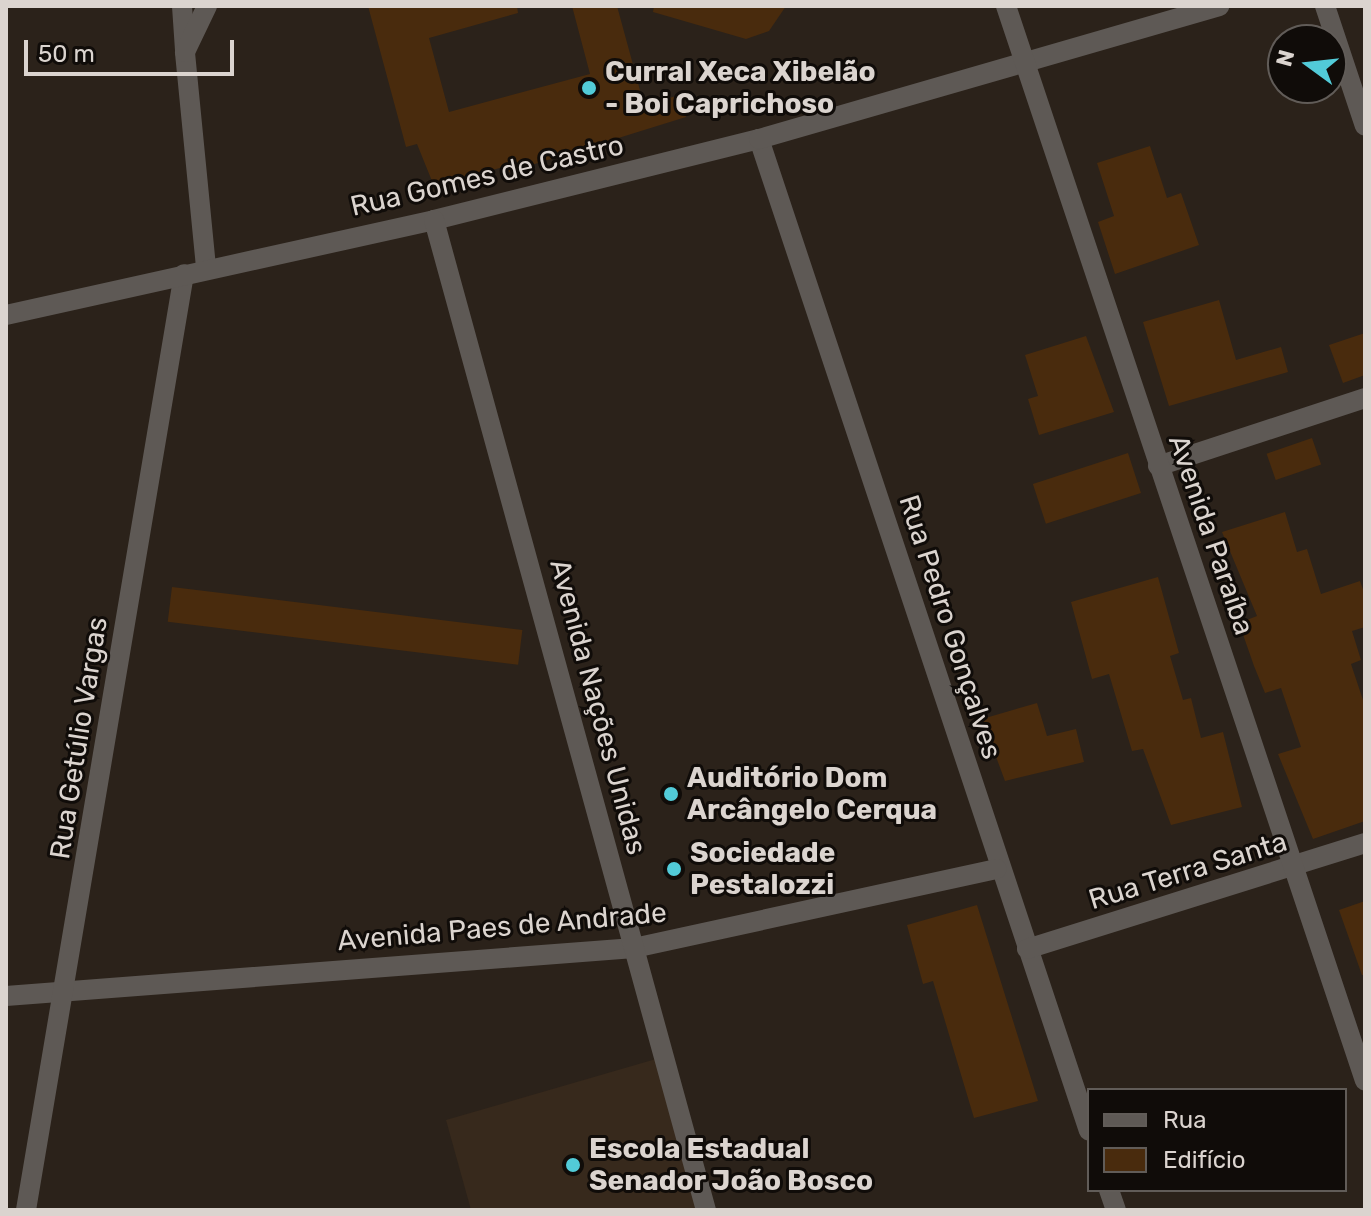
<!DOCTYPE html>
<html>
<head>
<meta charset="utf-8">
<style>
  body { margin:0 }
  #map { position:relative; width:1371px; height:1216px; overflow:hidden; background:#2b221a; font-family:Rubik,sans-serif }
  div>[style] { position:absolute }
  .built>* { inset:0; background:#37291c }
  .building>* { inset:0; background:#492b0d; transform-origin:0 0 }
  .minor>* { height:20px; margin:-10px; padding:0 10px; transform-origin:10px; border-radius:10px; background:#5e5955 }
  .tertiary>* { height:20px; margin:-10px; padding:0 10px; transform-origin:10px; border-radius:10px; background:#5e5955 }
  .dots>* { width:22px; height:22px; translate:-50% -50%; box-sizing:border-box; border:4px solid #100c09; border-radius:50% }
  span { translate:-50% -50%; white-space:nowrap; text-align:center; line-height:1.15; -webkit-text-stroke:6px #100c09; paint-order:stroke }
  .poi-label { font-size:28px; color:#dbd4cf; font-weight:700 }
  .left { translate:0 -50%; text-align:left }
  .street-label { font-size:28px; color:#dbd4cf }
  .frame { position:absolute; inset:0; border:8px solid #dbd4cf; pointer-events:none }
  .legend { position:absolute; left:1087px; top:1088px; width:260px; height:104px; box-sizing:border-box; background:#100c09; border:2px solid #615c58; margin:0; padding:10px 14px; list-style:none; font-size:24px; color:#dbd4cf }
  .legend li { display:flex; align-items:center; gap:16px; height:40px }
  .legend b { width:40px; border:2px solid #615c58 }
  .north { position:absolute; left:1267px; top:24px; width:80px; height:80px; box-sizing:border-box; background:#100c09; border:2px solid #615c58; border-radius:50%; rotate:285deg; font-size:22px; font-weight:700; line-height:32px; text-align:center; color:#dbd4cf }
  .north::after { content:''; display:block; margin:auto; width:28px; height:36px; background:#52cbd8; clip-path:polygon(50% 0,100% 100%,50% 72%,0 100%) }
  .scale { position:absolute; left:24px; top:40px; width:210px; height:36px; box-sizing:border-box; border:4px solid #dbd4cf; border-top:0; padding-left:10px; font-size:24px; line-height:28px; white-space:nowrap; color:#dbd4cf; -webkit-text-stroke:6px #100c09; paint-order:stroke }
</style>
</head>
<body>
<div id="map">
  <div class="built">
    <i style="clip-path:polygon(656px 1059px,701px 1210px,471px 1210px,446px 1120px)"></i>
  </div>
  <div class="building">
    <i style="clip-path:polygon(368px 6px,517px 6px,518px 13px,429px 38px,449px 112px,590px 74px,572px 6px,617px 6px,644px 105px,680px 95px,686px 117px,509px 172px,507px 166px,434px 186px,417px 144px,406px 147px)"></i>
    <i style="clip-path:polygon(654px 6px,786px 6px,769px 31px,746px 39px,653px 12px)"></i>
    <i style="clip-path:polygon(1150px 146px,1167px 198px,1181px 193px,1199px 245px,1115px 274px,1098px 222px,1114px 216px,1097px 163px)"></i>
    <i style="clip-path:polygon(1219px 300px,1236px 360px,1281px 347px,1288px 372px,1169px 406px,1143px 322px)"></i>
    <i style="clip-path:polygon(1365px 333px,1365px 375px,1343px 383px,1329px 345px)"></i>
    <i style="clip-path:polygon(1086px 336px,1114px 412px,1039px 435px,1028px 399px,1038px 396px,1025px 355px)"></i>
    <i style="left:1312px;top:438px;width:28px;height:48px;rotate:71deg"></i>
    <i style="left:1128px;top:453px;width:42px;height:100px;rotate:72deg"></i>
    <i style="clip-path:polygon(1285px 512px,1297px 552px,1307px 549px,1321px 594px,1360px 581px,1365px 595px,1365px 627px,1352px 631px,1361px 660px,1351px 664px,1365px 706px,1365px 821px,1313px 839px,1278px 754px,1301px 747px,1281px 688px,1265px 693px,1254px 666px,1239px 623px,1257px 616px,1222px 532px)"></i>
    <i style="clip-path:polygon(1158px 577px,1179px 653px,1170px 656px,1183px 700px,1191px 698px,1201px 738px,1223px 732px,1242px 807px,1171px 825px,1143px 749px,1132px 751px,1109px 674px,1092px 679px,1071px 602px)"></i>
    <i style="left:172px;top:587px;width:353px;height:35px;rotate:7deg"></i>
    <i style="clip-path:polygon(1037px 703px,1047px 736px,1076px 729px,1084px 762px,1005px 781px,982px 719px)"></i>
    <i style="clip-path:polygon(1365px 901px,1365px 975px,1362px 975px,1339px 910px)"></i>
    <i style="clip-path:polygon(977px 905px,1038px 1101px,974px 1118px,933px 981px,923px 984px,907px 925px)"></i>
  </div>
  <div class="minor">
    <i style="left:182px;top:6px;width:44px;rotate:86.1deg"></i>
    <i style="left:1325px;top:6px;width:126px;rotate:71.6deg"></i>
    <i style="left:759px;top:139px;width:1045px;rotate:71.6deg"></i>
    <i style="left:434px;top:220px;width:335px;rotate:-14deg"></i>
    <i style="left:759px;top:139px;width:479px;rotate:-16.1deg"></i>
    <i style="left:206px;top:267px;width:216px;rotate:-95.6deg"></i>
    <i style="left:185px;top:52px;width:51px;rotate:-64.4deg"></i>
    <i style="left:1158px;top:466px;width:218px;rotate:-18.2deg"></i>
    <i style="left:1027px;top:949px;width:354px;rotate:-17.4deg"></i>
    <i style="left:6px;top:996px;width:630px;rotate:-4.37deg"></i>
    <i style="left:634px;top:948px;width:371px;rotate:-12.3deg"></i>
    <i style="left:1109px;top:1190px;width:21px;rotate:71deg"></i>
    <i style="left:26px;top:1210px;width:949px;rotate:-80.42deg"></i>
  </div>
  <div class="tertiary">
    <i style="left:1006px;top:6px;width:1133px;rotate:71.53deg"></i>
    <i style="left:6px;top:315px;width:438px;rotate:-12.5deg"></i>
    <i style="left:434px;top:220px;width:1027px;rotate:74.64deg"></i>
  </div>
  <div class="dots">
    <i style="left:589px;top:88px;background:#52cbd8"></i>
    <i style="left:671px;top:794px;background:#52cbd8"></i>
    <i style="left:674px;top:869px;background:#52cbd8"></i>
    <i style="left:573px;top:1165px;background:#52cbd8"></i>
  </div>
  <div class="poi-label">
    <span class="left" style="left:605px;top:88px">Curral Xeca Xibelão<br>- Boi Caprichoso</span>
    <span class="left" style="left:687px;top:794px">Auditório Dom<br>Arcângelo Cerqua</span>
    <span class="left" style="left:690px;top:869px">Sociedade<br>Pestalozzi</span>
    <span class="left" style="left:589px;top:1165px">Escola Estadual<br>Senador João Bosco</span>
  </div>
  <div class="street-label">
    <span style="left:487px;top:176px;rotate:-13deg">Rua Gomes de Castro</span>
    <span style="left:1211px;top:535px;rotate:71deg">Avenida Paraíba</span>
    <span style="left:950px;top:627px;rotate:72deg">Rua Pedro Gonçalves</span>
    <span style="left:598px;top:707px;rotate:75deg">Avenida Nações Unidas</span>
    <span style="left:79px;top:738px;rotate:-81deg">Rua Getúlio Vargas</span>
    <span style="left:1188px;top:871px;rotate:-17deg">Rua Terra Santa</span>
    <span style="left:502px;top:927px;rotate:-5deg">Avenida Paes de Andrade</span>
  </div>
  <div class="frame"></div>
  <ul class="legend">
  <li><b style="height:10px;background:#5e5955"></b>Rua</li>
  <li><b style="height:22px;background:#492b0d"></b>Edifício</li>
  </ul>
  <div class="north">N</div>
  <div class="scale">50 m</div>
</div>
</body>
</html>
